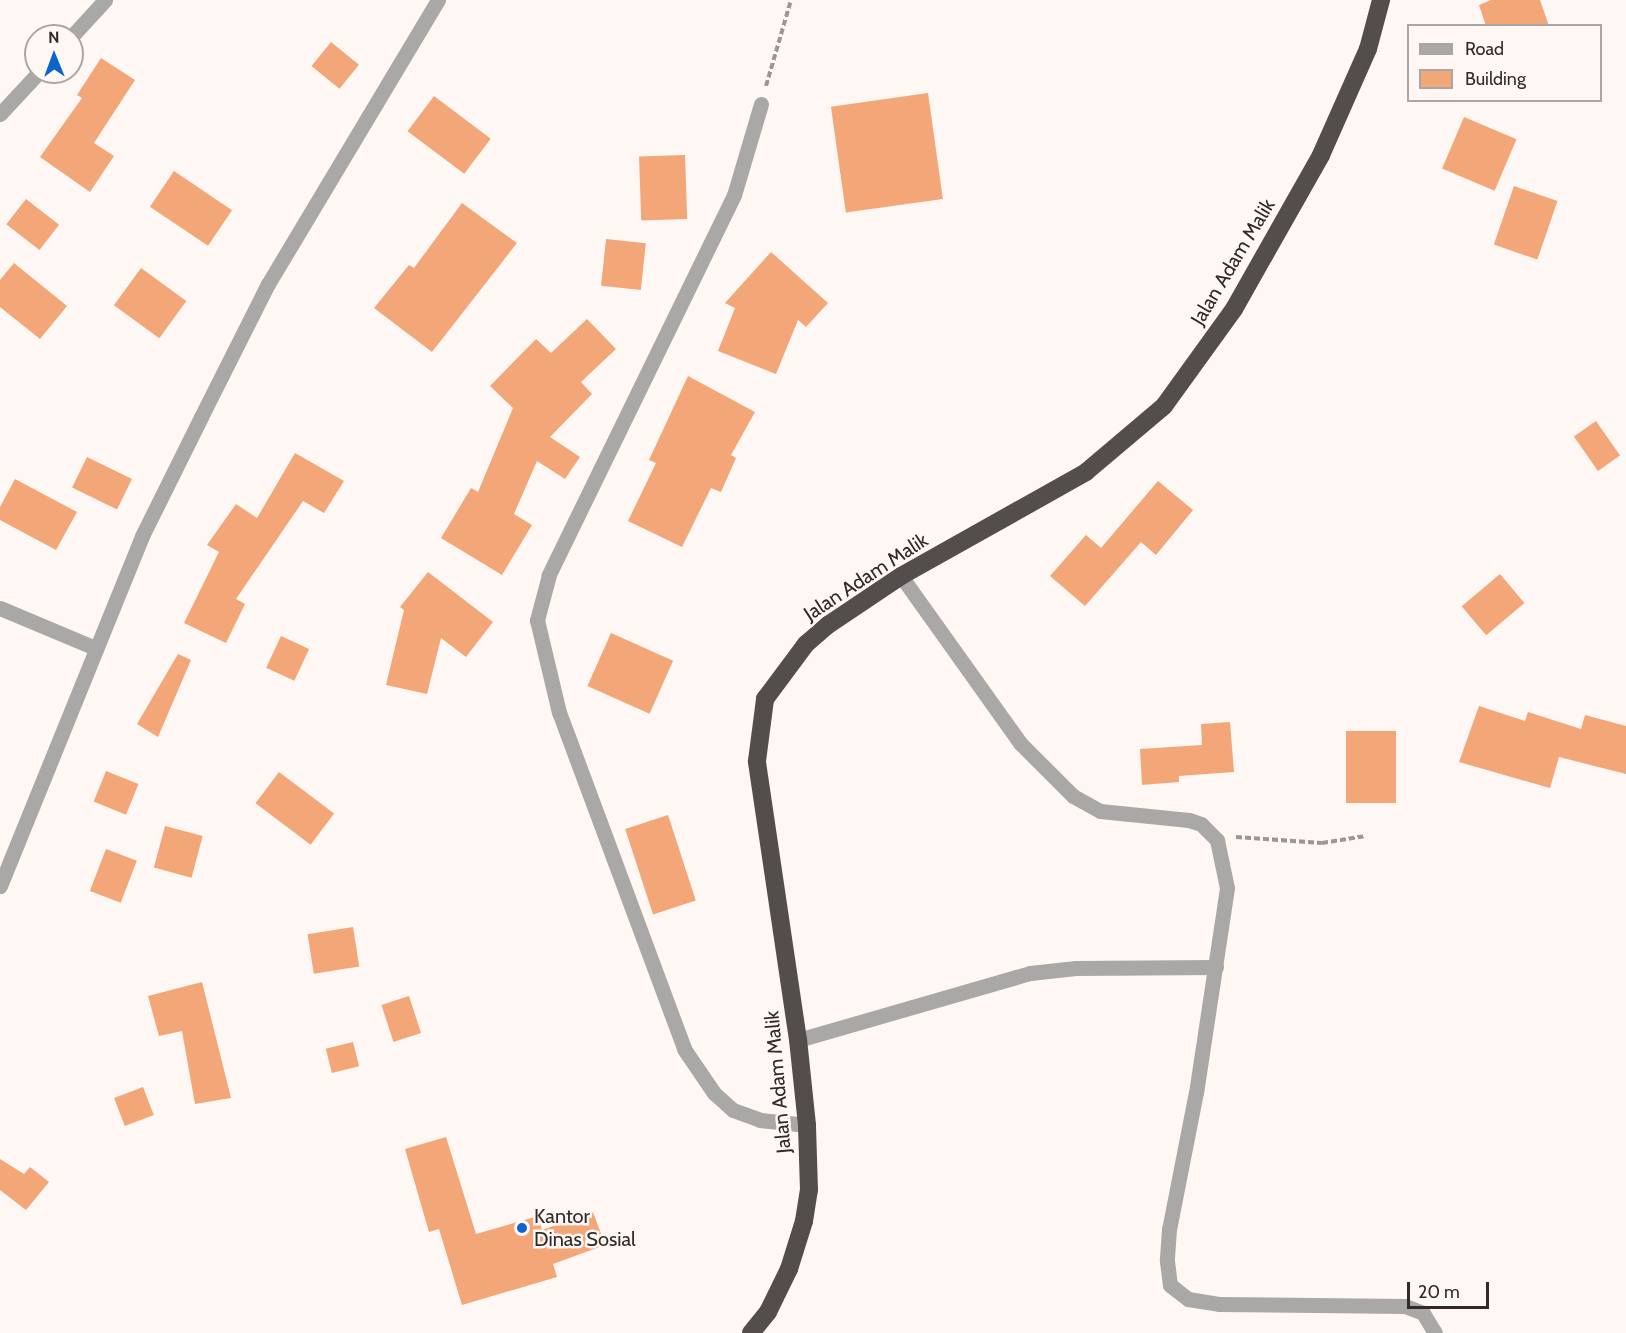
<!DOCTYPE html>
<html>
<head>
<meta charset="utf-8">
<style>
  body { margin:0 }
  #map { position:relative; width:1626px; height:1333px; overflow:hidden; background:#fef7f4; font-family:Cabin,sans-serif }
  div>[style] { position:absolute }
  .building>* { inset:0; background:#f3a677; transform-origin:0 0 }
  .path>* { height:4px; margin-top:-2px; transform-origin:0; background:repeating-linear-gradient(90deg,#9c9694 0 6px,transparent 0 9px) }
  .street>* { height:15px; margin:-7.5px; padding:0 7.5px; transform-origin:7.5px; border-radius:7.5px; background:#aaa8a6 }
  .highway>* { height:18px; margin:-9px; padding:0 9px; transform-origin:9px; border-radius:9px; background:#534e4b }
  .dots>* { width:16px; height:16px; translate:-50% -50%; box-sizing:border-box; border:3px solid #fef7f4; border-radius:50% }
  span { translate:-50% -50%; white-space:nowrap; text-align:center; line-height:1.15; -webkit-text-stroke:5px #fef7f4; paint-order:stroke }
  .street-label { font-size:20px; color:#2e2b2a }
  .poi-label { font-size:20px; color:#2e2b2a }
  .left { translate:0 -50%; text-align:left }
  .legend { position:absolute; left:1407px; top:24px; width:195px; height:78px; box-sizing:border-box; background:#fef7f4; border:2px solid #aba5a3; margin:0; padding:8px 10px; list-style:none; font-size:18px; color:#2e2b2a }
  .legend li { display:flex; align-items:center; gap:12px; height:30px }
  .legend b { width:30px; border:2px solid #aba5a3 }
  .north { position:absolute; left:24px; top:24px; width:60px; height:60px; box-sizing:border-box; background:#fef7f4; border:2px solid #aba5a3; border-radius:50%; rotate:359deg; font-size:16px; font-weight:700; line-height:24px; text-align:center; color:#2e2b2a }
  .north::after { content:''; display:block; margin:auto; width:21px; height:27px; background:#0c64cd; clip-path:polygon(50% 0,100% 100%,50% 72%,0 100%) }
  .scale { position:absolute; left:1407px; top:1282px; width:82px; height:27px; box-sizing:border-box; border:3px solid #2e2b2a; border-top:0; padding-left:8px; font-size:18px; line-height:21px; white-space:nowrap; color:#2e2b2a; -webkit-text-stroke:4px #fef7f4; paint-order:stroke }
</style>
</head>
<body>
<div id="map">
  <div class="building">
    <i style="clip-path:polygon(1491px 0,1540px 0,1549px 26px,1486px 26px,1479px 5px)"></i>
    <i style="left:331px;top:42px;width:36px;height:31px;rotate:39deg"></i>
    <i style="clip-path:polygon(101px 58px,135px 80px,94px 143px,114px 156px,90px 192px,40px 157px,82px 98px,77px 95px)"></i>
    <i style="left:928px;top:93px;width:107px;height:98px;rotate:82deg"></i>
    <i style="left:434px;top:96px;width:71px;height:44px;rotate:37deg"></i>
    <i style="left:1464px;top:117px;width:57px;height:56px;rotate:23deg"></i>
    <i style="left:685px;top:155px;width:64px;height:46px;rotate:88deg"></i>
    <i style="left:174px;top:171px;width:70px;height:43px;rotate:34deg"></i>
    <i style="left:1514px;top:186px;width:46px;height:62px;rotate:19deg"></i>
    <i style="left:26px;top:199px;width:42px;height:32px;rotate:38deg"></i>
    <i style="clip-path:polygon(462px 203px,517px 243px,432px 352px,374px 308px,409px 265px,414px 268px)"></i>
    <i style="left:606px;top:239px;width:40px;height:47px;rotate:6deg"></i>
    <i style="clip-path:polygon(771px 252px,828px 303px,806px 327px,798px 320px,776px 374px,718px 351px,735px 308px,725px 303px)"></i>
    <i style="clip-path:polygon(14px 263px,67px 306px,40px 339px,0 307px,0 280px)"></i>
    <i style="left:141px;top:268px;width:56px;height:46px;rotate:36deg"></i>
    <i style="clip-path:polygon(587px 319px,616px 349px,581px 382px,592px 394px,550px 437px,580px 457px,565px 479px,537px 461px,514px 514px,532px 525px,502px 575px,441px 538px,471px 488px,478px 492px,513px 408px,490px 386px,536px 339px,551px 353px)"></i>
    <i style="clip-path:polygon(688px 376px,755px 412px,731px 455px,736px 458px,721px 492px,711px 488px,682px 547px,628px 521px,656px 463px,649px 460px)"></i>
    <i style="left:1596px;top:421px;width:42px;height:27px;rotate:55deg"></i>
    <i style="clip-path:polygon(295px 453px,344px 481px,324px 513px,303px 501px,236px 599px,245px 604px,226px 643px,184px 623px,219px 552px,207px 545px,236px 504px,257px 518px)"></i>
    <i style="left:87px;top:457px;width:50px;height:34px;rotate:26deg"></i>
    <i style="clip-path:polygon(15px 479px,77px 512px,56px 550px,0 520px,0 507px)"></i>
    <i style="clip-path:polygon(1158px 481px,1193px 510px,1156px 555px,1141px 542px,1085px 606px,1050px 576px,1086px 535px,1101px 548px)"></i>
    <i style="clip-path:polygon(428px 572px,493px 622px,466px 657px,441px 638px,427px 694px,386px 685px,404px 610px,400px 607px)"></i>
    <i style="left:1500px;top:574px;width:38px;height:50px;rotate:50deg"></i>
    <i style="left:611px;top:633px;width:68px;height:58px;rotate:24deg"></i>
    <i style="left:281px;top:636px;width:31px;height:35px;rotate:25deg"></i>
    <i style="clip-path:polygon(178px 654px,191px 660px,158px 737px,137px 724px)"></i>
    <i style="clip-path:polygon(1479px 706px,1525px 721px,1528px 712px,1581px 729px,1585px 715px,1626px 726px,1626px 774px,1559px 757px,1550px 788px,1459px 762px)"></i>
    <i style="clip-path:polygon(1230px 722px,1234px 772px,1179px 776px,1179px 782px,1142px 785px,1140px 749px,1202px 745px,1201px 724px)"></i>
    <i style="left:1346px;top:731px;width:50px;height:72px"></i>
    <i style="left:106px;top:771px;width:35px;height:33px;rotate:22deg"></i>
    <i style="left:279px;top:772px;width:69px;height:39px;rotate:37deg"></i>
    <i style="left:668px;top:815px;width:90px;height:45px;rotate:72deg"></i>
    <i style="left:165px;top:826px;width:39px;height:43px;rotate:15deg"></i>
    <i style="left:106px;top:849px;width:33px;height:45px;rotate:21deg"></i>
    <i style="left:353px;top:927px;width:40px;height:46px;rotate:81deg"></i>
    <i style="clip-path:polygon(202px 982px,231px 1098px,195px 1104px,182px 1031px,159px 1036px,148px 996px)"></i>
    <i style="left:409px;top:996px;width:39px;height:29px;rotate:72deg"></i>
    <i style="left:353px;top:1042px;width:25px;height:28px;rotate:76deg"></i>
    <i style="left:143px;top:1087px;width:30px;height:31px;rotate:69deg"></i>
    <i style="clip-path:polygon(446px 1137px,476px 1234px,538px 1216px,542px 1230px,593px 1212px,605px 1245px,553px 1264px,557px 1277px,462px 1305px,439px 1229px,429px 1232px,405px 1149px)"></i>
    <i style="clip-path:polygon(0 1159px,24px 1174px,30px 1167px,49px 1182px,26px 1210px,0 1190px)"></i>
  </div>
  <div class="path">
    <i style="left:766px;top:86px;width:90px;rotate:-73.8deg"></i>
    <i style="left:1236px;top:837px;width:86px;rotate:4deg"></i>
    <i style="left:1322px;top:843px;width:44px;rotate:-9.2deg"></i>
  </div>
  <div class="street">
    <i style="left:72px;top:36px;width:49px;rotate:-47.5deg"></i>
    <i style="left:761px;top:104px;width:95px;rotate:106.5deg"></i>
    <i style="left:734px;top:195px;width:423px;rotate:116deg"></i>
    <i style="left:549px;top:575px;width:47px;rotate:104.9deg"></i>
    <i style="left:537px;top:620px;width:95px;rotate:76.6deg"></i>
    <i style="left:559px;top:712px;width:359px;rotate:69.6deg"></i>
    <i style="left:684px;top:1049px;width:53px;rotate:55.7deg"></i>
    <i style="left:714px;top:1093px;width:25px;rotate:42deg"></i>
    <i style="left:733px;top:1110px;width:29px;rotate:20deg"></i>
    <i style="left:760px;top:1120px;width:47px;rotate:6.1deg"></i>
    <i style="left:0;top:114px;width:57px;rotate:-47.1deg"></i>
    <i style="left:901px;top:576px;width:205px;rotate:54.5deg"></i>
    <i style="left:1020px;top:743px;width:75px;rotate:45deg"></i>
    <i style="left:1073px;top:796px;width:31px;rotate:29deg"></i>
    <i style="left:1100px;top:811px;width:89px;rotate:5.8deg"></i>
    <i style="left:1189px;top:820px;width:13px;rotate:18deg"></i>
    <i style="left:1201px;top:824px;width:23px;rotate:45deg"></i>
    <i style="left:1217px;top:840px;width:49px;rotate:78.2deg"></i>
    <i style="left:1227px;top:888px;width:206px;rotate:98.6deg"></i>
    <i style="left:1196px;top:1092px;width:140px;rotate:101.1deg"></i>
    <i style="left:1169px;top:1229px;width:32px;rotate:94deg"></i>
    <i style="left:1167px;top:1261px;width:24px;rotate:83deg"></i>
    <i style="left:1170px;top:1285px;width:23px;rotate:38deg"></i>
    <i style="left:1188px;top:1299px;width:31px;rotate:9deg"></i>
    <i style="left:1219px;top:1304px;width:186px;rotate:0.6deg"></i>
    <i style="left:1405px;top:1306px;width:19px;rotate:21deg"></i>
    <i style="left:1423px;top:1313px;width:23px;rotate:59deg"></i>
    <i style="left:0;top:608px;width:103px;rotate:22.8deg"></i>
    <i style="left:0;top:886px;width:378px;rotate:-67.9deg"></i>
    <i style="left:142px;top:536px;width:133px;rotate:-63.6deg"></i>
    <i style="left:201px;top:417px;width:149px;rotate:-63.3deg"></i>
    <i style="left:268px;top:284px;width:331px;rotate:-59.1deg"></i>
    <i style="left:798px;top:1040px;width:241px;rotate:-16.1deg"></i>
    <i style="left:1030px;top:973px;width:46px;rotate:-6.2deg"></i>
    <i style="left:1076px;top:968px;width:140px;rotate:-0.4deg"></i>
  </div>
  <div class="highway">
    <i style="left:751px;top:1333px;width:27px;rotate:-51deg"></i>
    <i style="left:768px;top:1312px;width:48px;rotate:-64deg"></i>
    <i style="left:789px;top:1269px;width:50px;rotate:-72.6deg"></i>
    <i style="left:804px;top:1221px;width:31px;rotate:-81deg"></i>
    <i style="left:809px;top:1190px;width:65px;rotate:-91.8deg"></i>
    <i style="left:807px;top:1125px;width:85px;rotate:-96deg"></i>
    <i style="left:798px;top:1040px;width:282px;rotate:-98.4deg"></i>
    <i style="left:757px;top:761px;width:63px;rotate:-82.6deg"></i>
    <i style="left:765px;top:699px;width:69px;rotate:-53.3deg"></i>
    <i style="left:806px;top:644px;width:29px;rotate:-41deg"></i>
    <i style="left:828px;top:625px;width:88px;rotate:-33.9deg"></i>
    <i style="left:901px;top:576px;width:212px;rotate:-29.3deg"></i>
    <i style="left:1086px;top:472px;width:102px;rotate:-40.2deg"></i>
    <i style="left:1164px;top:406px;width:120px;rotate:-54.2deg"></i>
    <i style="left:1234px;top:309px;width:177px;rotate:-60.5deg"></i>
    <i style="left:1321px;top:155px;width:116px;rotate:-66.1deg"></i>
    <i style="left:1368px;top:49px;width:51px;rotate:-75.1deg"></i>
  </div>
  <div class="dots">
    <i style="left:522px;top:1228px;background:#0c64cd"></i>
  </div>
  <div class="street-label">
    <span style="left:1233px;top:262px;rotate:-59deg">Jalan Adam Malik</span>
    <span style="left:866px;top:577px;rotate:-33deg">Jalan Adam Malik</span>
    <span style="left:778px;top:1082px;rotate:-95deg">Jalan Adam Malik</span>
  </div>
  <div class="poi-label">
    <span class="left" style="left:534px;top:1228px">Kantor<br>Dinas Sosial</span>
  </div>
  <ul class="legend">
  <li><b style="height:8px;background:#aaa8a6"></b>Road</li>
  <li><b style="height:16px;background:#f3a677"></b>Building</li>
  </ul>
  <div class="north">N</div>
  <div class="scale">20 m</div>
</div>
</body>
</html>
